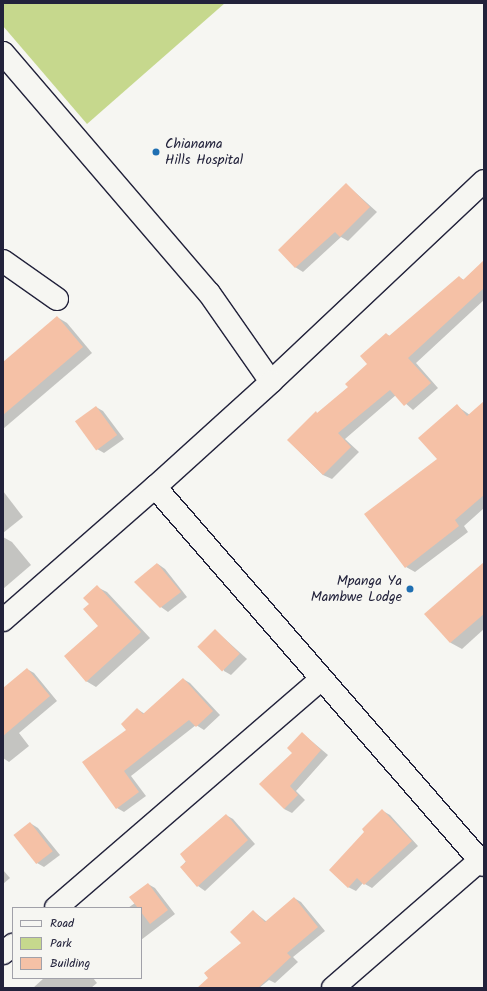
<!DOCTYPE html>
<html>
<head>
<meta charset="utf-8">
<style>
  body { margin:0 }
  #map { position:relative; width:487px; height:991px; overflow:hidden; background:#f6f6f2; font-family:Kalam,sans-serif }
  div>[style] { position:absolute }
  .green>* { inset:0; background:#c6d88d }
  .shadow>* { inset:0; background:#0003 }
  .building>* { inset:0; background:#f5c1a6; transform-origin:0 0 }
  .roads { filter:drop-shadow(1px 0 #22223b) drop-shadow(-1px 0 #22223b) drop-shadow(0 1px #22223b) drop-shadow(0 -1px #22223b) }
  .minor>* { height:22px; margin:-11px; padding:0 11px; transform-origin:11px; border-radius:11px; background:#f6f6f2 }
  .major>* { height:22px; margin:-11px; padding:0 11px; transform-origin:11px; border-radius:11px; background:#f6f6f2 }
  .dots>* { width:11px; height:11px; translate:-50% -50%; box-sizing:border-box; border:2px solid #f6f6f2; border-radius:50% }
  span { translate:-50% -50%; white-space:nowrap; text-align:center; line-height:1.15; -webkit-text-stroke:3.5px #f6f6f2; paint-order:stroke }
  .poi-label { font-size:14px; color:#22223b }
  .left { translate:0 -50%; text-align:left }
  .right { translate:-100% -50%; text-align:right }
  .frame { position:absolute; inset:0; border:4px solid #22223b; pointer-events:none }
  .legend { position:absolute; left:12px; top:907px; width:130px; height:72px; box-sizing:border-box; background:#f6f6f2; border:1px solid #a1a1a9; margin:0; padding:5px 7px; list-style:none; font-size:12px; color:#22223b }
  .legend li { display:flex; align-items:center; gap:8px; height:20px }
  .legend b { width:20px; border:1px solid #a1a1a9 }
</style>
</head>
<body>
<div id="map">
  <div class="green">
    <i style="clip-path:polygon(3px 3px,225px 3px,87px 124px,3px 26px)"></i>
  </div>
  <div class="shadow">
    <i style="clip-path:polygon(346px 184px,377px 212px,348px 241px,341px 237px,303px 272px,295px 267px)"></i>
    <i style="clip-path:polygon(484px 261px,484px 300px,416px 363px,438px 388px,413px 410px,396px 395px,345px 439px,359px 452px,332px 479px,323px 475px,288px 440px,349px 387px,369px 364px,386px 334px,390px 336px,459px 277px,464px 280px)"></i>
    <i style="clip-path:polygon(57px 317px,67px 323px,92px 353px,3px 429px,3px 363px)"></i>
    <i style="clip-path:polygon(484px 402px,484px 508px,464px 526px,468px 532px,415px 572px,406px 567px,457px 406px,470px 415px)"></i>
    <i style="clip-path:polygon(96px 407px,103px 411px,124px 439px,104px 453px,97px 449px)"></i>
    <i style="clip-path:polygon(3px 491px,23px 517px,3px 533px)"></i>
    <i style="clip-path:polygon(3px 537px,12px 542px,31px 565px,3px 589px)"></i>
    <i style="clip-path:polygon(484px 563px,484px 629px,462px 649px,451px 643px,426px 614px)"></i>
    <i style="clip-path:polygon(158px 564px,165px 569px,187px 597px,168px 612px,161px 607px)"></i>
    <i style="clip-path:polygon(97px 587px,107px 592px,150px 638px,96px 687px,86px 681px,100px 627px)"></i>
    <i style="clip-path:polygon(215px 630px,247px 659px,231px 675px,224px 671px)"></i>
    <i style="clip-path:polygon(27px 669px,34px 673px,57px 701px,19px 733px,29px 746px,9px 762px,3px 758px,3px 708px)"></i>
    <i style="clip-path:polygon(183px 679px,190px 683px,220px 715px,204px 730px,196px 725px,131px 776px,146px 796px,124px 812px,117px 808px,127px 730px,137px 709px,145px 714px)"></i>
    <i style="clip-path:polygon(302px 733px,328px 755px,296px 791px,305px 800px,292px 813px,284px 809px)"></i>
    <i style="clip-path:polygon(383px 811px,390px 815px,418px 846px,372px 888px,363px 883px,356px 891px,348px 887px,366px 832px)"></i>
    <i style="clip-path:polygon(226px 815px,233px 819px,255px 844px,205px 891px,198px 886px,181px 867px)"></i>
    <i style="clip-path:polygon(30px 823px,38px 828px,60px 855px,44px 867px,37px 863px)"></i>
    <i style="clip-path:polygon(3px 870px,10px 878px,3px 884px)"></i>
    <i style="clip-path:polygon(148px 884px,155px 888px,175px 914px,141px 940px,141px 908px,128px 908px,135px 903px)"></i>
    <i style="clip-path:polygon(294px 898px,301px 902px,325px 931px,293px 957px,298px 962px,275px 983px,269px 980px,259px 988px,205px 988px,242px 944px,253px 911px,267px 922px)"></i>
    <i style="clip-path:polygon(44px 978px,93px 978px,97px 983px,91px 988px,33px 988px)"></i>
  </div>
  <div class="building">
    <i style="clip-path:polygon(346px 183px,370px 207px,340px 237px,335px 232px,295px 268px,278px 250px)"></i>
    <i style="clip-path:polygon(484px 260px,484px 288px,408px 358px,431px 383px,404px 406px,390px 390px,338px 433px,351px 447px,323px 475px,287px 440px,316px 411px,317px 413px,348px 387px,345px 384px,367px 364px,360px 356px,386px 333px,389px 336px,459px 276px,463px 280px)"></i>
    <i style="clip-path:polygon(57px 316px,83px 347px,3px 415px,3px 362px)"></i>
    <i style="clip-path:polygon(484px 401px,484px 495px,455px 520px,459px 526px,405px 568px,364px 514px,437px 459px,418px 438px,457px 404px,467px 416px)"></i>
    <i style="left:96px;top:406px;width:36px;height:26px;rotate:54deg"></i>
    <i style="clip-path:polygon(484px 562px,484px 614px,450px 643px,424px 614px)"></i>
    <i style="clip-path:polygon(157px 563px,181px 592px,160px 608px,134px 582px)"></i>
    <i style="clip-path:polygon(97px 585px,141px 632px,86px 682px,64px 656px,98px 626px,83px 609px,89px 604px,83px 598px)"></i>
    <i style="left:215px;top:629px;width:35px;height:25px;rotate:45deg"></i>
    <i style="clip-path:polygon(27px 668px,50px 696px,3px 736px,3px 688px)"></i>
    <i style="clip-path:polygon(183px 678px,213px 711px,196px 727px,189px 720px,124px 771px,139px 792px,116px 809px,82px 762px,126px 730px,121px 724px,137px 708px,143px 714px)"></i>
    <i style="clip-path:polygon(302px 732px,321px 750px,290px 786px,298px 795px,284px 809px,259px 784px,292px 753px,287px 748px)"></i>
    <i style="clip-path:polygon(382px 809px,412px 841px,364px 885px,357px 878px,348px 888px,329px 870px,364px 832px,362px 829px)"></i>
    <i style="clip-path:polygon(226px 814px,248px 840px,197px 887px,180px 867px,186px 862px,180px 854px)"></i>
    <i style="left:30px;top:822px;width:37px;height:21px;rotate:52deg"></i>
    <i style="clip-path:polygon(148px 883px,168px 910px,150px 924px,141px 912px,141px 908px,138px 908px,129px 897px)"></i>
    <i style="clip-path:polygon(294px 897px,318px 927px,287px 953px,291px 957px,258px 988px,197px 988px,208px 978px,204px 973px,241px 943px,230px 932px,253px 910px,265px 922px)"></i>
  </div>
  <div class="roads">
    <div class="minor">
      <i style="left:3px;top:53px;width:316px;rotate:49.4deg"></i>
      <i style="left:209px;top:293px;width:108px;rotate:55.1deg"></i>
      <i style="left:3px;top:261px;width:66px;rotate:35.1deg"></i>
      <i style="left:3px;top:620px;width:202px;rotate:-41.2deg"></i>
      <i style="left:56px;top:908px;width:350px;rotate:-40.8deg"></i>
      <i style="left:3px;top:953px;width:13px;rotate:-39deg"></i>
      <i style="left:333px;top:988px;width:195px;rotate:-41deg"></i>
    </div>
    <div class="major">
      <i style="left:484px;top:181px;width:293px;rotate:136.7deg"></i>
      <i style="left:271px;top:382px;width:156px;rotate:137.8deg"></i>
      <i style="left:155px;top:487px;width:501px;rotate:48.96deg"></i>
    </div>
  </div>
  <div class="dots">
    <i style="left:156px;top:152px;background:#1f6fb2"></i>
    <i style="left:410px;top:589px;background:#1f6fb2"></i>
  </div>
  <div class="poi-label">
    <span class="left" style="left:165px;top:152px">Chianama<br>Hills Hospital</span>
    <span class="right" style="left:402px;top:589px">Mpanga Ya<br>Mambwe Lodge</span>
  </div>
  <div class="frame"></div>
  <ul class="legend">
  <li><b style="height:5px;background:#f6f6f2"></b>Road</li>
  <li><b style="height:11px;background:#c6d88d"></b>Park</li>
  <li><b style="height:11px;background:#f5c1a6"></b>Building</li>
  </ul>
</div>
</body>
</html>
